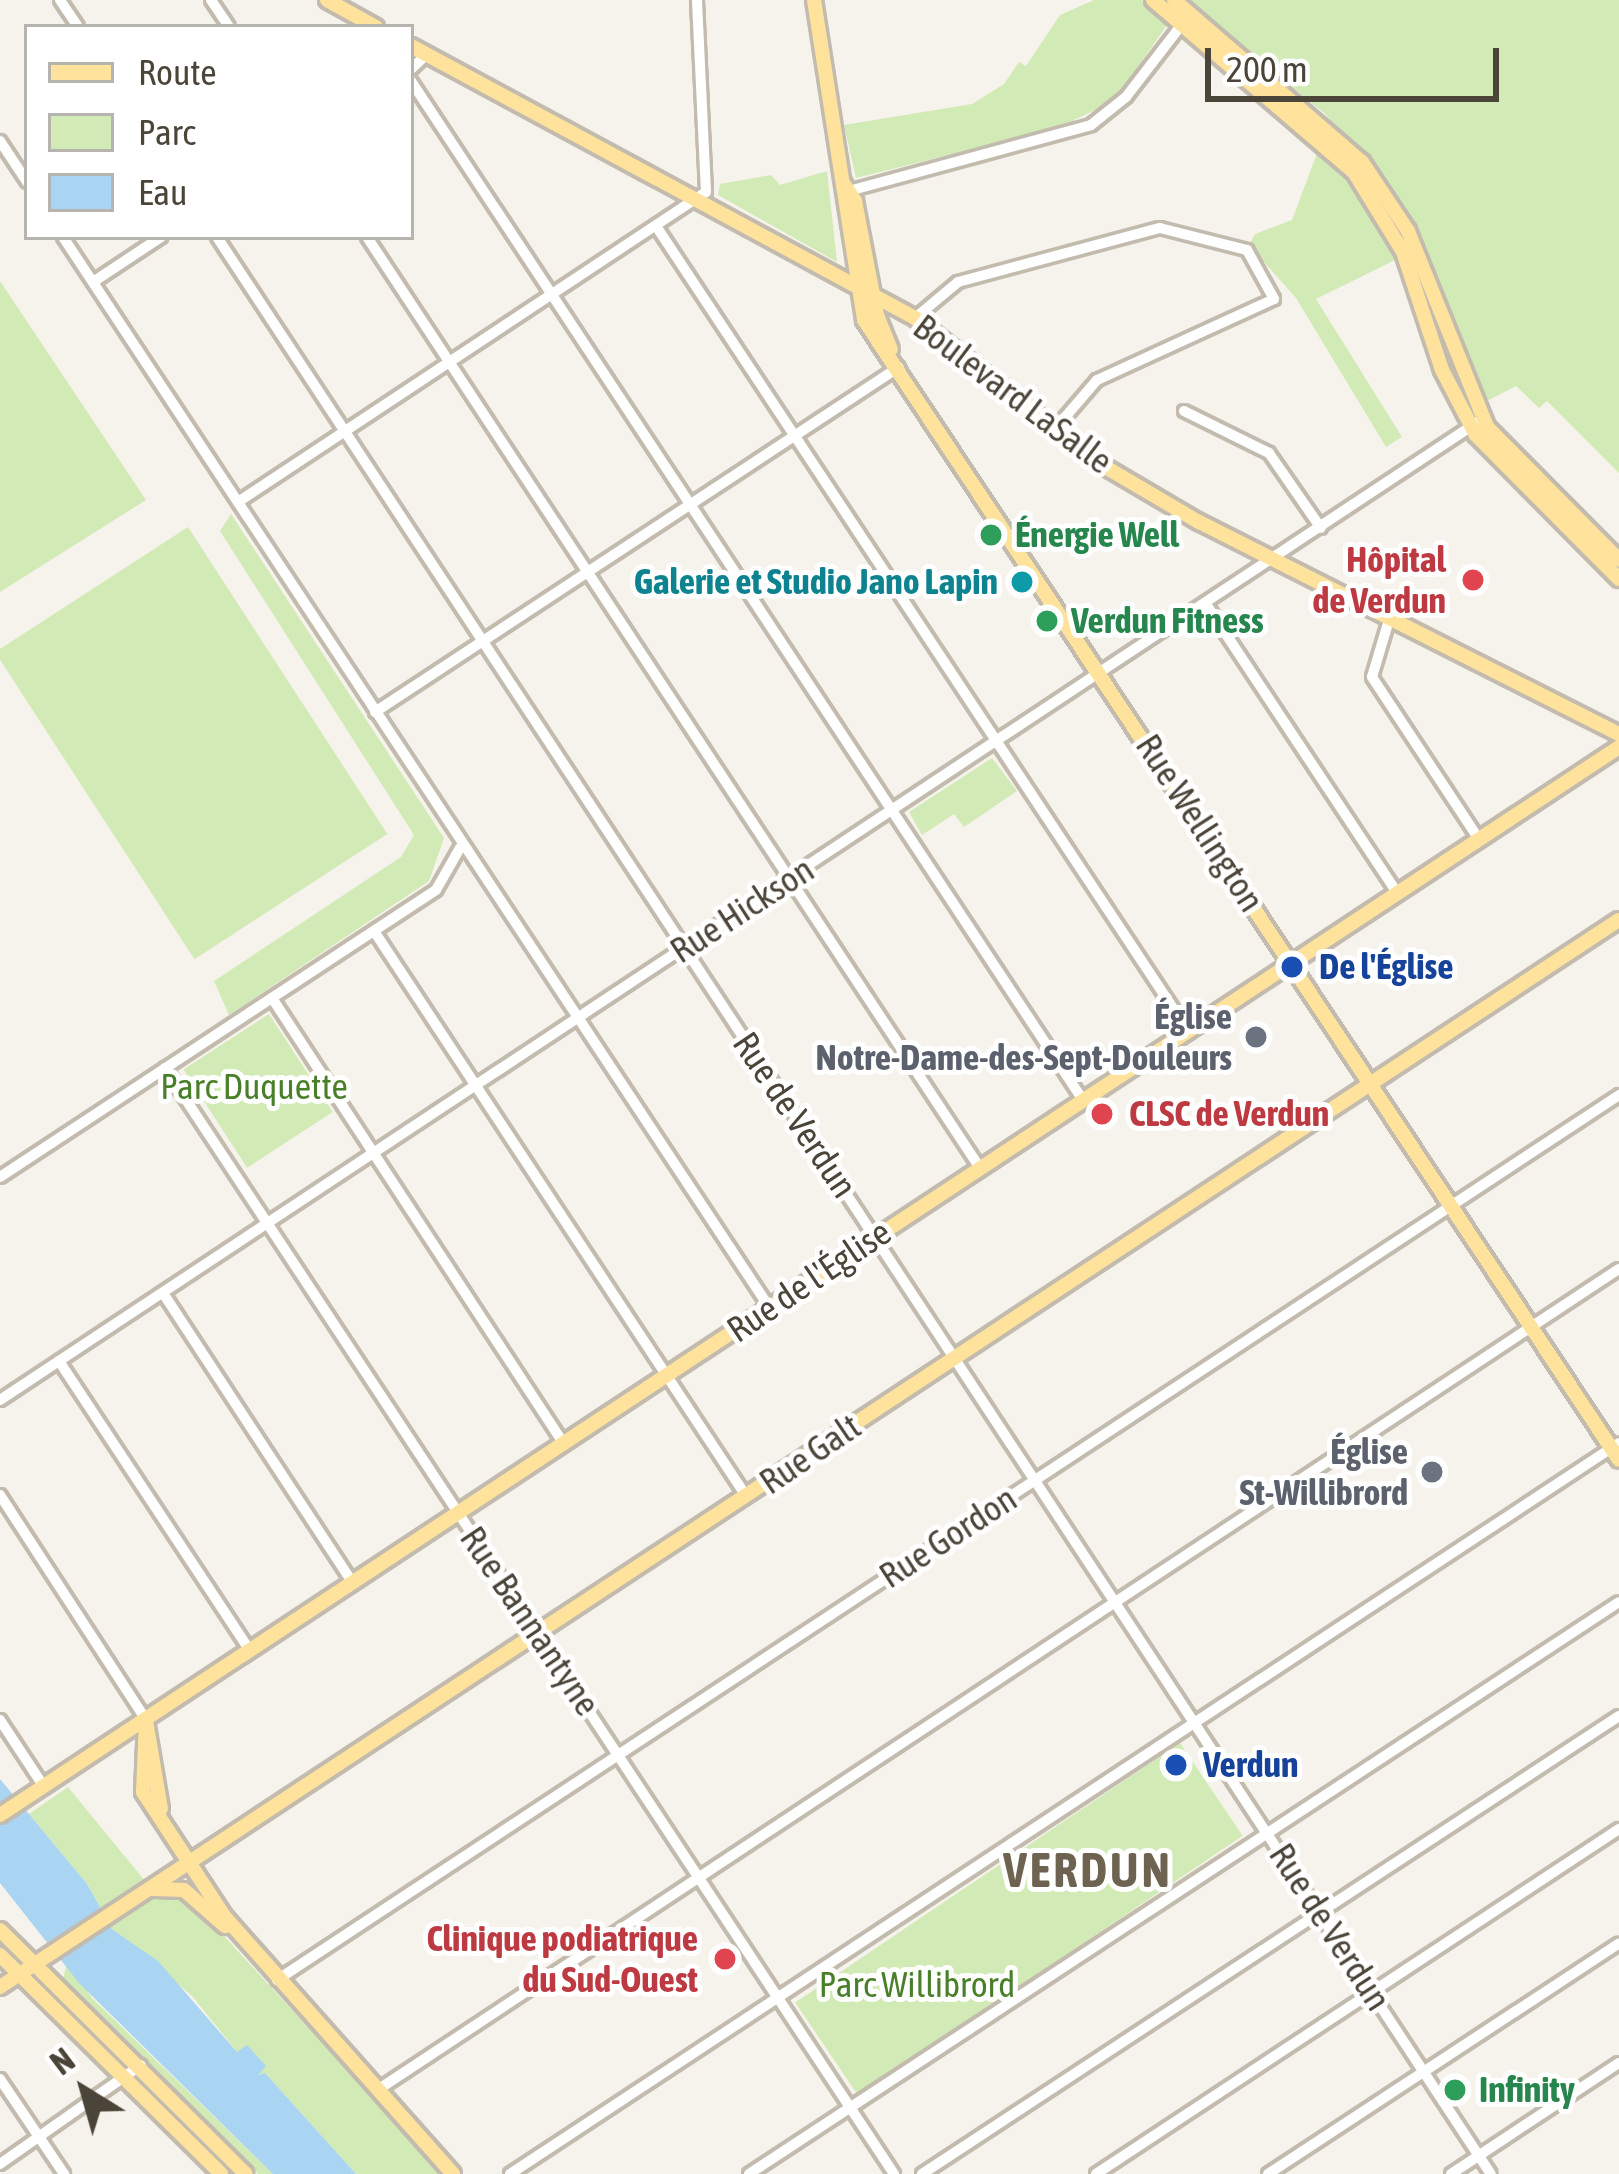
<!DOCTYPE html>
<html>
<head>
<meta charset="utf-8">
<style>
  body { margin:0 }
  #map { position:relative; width:1619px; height:2174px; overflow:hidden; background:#f6f3ec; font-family:"Asap Condensed",sans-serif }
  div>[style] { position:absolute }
  .green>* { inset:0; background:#d2eab5; transform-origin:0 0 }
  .water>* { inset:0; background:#a9d4f2 }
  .roads { filter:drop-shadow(3px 0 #c2bbae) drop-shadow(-3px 0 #c2bbae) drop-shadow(0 3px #c2bbae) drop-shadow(0 -3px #c2bbae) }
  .minor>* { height:10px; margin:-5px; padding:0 5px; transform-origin:5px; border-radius:5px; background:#fff }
  .major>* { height:14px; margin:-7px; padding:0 7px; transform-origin:7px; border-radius:7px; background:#ffe39c }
  .dots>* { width:33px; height:33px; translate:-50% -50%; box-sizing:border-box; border:6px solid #fff; border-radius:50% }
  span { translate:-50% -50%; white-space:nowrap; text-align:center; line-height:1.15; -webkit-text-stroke:10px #fff; paint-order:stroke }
  .street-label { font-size:36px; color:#4b4439 }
  .leisure-label { font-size:36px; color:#27864d; font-weight:700 }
  .left { translate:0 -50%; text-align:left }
  .health-label { font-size:36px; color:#be3a42; font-weight:700 }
  .right { translate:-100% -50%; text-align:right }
  .culture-label { font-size:36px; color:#0d838f; font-weight:700 }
  .transit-label { font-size:36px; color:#164399; font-weight:700 }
  .worship-label { font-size:36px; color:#5b616d; font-weight:700 }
  .park-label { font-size:36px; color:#4a7f2a }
  .district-label { font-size:48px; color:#6e6250; font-weight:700; letter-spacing:3px }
  .legend { position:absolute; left:24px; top:24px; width:390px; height:216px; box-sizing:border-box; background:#fff; border:3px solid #b7b4b0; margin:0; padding:15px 21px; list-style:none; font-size:36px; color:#4b4439 }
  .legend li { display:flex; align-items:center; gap:24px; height:60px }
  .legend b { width:60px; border:3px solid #b7b4b0 }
  .north { position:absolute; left:24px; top:2030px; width:120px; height:120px; -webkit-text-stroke:9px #fff; paint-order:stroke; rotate:323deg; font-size:33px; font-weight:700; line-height:48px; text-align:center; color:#4b4439 }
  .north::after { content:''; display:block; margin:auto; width:42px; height:54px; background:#4b4439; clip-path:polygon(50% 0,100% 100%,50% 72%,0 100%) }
  .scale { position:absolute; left:1205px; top:48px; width:294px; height:54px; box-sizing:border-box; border:6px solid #4b4439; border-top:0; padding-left:15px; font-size:36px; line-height:42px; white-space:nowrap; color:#4b4439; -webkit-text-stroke:9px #fff; paint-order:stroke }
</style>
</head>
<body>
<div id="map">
  <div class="green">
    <i style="clip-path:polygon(1094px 0,1142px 0,1167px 25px,1115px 100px,1060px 127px,856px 178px,844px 125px,972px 104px,1004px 84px,1019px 62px,1026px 66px,1060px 15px)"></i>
    <i style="clip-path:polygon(1184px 0,1619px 0,1619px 473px,1547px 401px,1539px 408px,1516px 386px,1483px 403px,1422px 243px,1384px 178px,1323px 112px)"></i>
    <i style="clip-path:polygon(1319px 148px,1362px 198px,1397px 259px,1316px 299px,1402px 437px,1386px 447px,1296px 298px,1249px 245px,1255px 234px,1292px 220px)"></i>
    <i style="clip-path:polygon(827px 171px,837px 262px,718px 195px,720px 184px,771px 175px,780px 185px)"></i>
    <i style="clip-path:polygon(0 281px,146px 500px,0 592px)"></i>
    <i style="clip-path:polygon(231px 514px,444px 838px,429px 881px,229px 1015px,214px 981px,401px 857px,414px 835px,220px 531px)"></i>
    <i style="left:188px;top:527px;width:366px;height:230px;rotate:57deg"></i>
    <i style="clip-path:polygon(992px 758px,1017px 791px,964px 827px,954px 814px,922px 835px,909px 812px)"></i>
    <i style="left:269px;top:1014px;width:117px;height:102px;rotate:57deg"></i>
    <i style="left:1180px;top:1743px;width:112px;height:464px;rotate:56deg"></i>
    <i style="clip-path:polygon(68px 1787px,159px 1898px,189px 1898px,443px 2174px,356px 2174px,265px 2073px,258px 2075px,246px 2046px,238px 2053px,192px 1996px,113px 1930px,87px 1884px,29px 1814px)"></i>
    <i style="clip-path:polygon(67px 1962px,92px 1998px,273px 2174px,258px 2174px,63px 1980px)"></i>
  </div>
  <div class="water">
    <i style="clip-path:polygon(0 1779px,87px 1884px,113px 1930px,158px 1961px,237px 2052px,247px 2045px,266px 2066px,258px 2075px,265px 2073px,356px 2174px,273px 2174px,79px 1983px,0 1883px)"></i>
  </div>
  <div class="roads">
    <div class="minor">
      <i style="left:60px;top:0;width:32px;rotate:56deg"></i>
      <i style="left:211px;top:0;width:32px;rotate:56deg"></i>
      <i style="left:411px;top:69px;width:22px;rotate:-43deg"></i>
      <i style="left:411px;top:81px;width:1221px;rotate:56.6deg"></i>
      <i style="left:0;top:141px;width:49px;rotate:56.6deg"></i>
      <i style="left:845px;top:192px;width:255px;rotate:-15.2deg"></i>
      <i style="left:1091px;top:125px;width:45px;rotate:-38.7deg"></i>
      <i style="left:1126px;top:97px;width:88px;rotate:-52.4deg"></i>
      <i style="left:656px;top:226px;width:965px;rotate:56.54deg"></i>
      <i style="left:63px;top:237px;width:1282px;rotate:56.58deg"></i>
      <i style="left:217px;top:237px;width:2318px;rotate:56.67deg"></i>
      <i style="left:367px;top:237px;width:1115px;rotate:56.64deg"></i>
      <i style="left:93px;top:282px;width:82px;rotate:-33.5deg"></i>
      <i style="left:915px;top:318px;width:56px;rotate:-39.9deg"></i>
      <i style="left:958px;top:282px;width:209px;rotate:-15deg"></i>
      <i style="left:1160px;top:228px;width:90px;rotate:14.2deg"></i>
      <i style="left:1247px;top:250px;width:56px;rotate:61.1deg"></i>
      <i style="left:1274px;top:299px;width:195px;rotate:155.4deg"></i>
      <i style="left:1097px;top:380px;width:65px;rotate:130.6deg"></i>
      <i style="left:1184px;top:411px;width:95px;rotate:26.3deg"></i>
      <i style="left:1269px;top:453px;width:91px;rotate:55.3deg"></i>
      <i style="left:238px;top:502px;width:561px;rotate:-33.52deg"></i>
      <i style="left:706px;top:192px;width:192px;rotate:-92.7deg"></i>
      <i style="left:1206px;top:604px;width:346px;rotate:56.5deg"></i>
      <i style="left:1389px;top:620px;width:59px;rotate:106.6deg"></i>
      <i style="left:1372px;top:677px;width:194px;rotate:56.6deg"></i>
      <i style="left:375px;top:712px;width:627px;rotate:-33.36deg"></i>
      <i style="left:374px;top:931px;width:676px;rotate:56.64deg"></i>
      <i style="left:272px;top:998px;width:533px;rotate:56.79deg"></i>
      <i style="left:165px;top:1068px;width:1325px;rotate:56.61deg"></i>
      <i style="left:0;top:1177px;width:522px;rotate:-33.36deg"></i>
      <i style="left:436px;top:890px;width:48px;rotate:-60.3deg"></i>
      <i style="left:163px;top:1293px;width:347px;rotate:56.8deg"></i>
      <i style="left:59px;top:1361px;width:347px;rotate:56.6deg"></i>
      <i style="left:0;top:1400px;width:1777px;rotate:-33.5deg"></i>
      <i style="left:0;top:1495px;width:268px;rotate:57deg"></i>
      <i style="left:0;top:1720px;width:80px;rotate:56.7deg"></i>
      <i style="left:277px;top:1980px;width:1608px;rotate:-33.4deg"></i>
      <i style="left:0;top:2079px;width:115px;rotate:56deg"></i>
      <i style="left:382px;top:2087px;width:1483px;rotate:-33.48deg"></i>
      <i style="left:0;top:2164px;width:172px;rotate:-35.1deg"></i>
      <i style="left:510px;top:2174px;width:1328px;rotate:-33.39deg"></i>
      <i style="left:749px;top:2174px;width:1041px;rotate:-33.32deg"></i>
      <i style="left:922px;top:2174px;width:834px;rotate:-33.31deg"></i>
      <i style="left:1096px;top:2174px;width:627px;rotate:-33.41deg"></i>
      <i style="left:1268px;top:2174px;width:420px;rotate:-33.3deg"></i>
      <i style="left:1451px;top:2174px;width:201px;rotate:-33.5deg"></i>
    </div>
    <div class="major">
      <i style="left:327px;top:0;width:56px;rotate:28.9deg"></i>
      <i style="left:814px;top:0;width:324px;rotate:81.1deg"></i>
      <i style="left:864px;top:320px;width:1367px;rotate:56.48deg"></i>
      <i style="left:1153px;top:0;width:265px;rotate:40.6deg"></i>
      <i style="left:1354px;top:172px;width:94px;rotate:58.5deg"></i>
      <i style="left:1403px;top:252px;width:124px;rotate:71.7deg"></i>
      <i style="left:1442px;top:370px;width:73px;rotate:62.4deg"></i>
      <i style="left:1476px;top:435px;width:203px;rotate:45.2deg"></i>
      <i style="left:1174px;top:0;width:248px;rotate:40.8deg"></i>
      <i style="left:1362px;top:162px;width:83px;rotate:56.3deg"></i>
      <i style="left:1408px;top:231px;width:211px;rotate:68deg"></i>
      <i style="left:1487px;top:427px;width:187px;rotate:45.2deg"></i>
      <i style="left:411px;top:46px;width:573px;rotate:28.35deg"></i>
      <i style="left:915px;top:318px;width:232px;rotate:38.4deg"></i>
      <i style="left:1097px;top:462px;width:118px;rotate:30.5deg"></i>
      <i style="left:1199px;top:522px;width:470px;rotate:26.8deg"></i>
      <i style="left:843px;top:183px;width:22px;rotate:56deg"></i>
      <i style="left:855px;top:201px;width:116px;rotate:79.1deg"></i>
      <i style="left:877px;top:315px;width:37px;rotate:68deg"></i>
      <i style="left:146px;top:1720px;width:72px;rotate:92.4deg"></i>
      <i style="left:143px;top:1792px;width:148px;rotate:56.8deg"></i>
      <i style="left:224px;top:1916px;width:345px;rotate:48.4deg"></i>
      <i style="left:146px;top:1721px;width:89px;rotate:80.3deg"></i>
      <i style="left:0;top:1815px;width:1940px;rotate:-33.41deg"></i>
      <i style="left:154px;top:1889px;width:30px;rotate:2deg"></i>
      <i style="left:184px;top:1890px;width:55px;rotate:41.3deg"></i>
      <i style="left:0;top:1930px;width:346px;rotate:44.8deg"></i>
      <i style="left:0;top:1955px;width:311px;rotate:44.7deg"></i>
      <i style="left:0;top:1987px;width:1939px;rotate:-33.39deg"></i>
    </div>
  </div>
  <div class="dots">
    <i style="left:991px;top:535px;background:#2e9e5b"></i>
    <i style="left:1473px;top:580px;background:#e0444e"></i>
    <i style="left:1022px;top:582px;background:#0f9aa8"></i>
    <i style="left:1047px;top:621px;background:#2e9e5b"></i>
    <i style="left:1292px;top:967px;background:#1a4fb4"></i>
    <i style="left:1256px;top:1037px;background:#6b7280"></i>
    <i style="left:1102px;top:1114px;background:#e0444e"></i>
    <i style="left:1432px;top:1472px;background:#6b7280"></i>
    <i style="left:1176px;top:1765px;background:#1a4fb4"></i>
    <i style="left:725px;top:1959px;background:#e0444e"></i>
    <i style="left:1455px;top:2090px;background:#2e9e5b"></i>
  </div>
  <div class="street-label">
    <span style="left:1013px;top:394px;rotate:37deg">Boulevard LaSalle</span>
    <span style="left:1200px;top:823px;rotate:57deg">Rue Wellington</span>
    <span style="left:742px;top:910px;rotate:-33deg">Rue Hickson</span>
    <span style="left:795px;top:1115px;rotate:56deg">Rue de Verdun</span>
    <span style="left:809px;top:1281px;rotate:-34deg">Rue de l'Église</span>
    <span style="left:810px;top:1454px;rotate:-34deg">Rue Galt</span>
    <span style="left:948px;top:1537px;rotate:-33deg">Rue Gordon</span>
    <span style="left:530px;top:1621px;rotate:56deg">Rue Bannantyne</span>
    <span style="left:1330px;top:1927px;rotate:57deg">Rue de Verdun</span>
  </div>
  <div class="leisure-label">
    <span class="left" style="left:1015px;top:535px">Énergie Well</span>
    <span class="left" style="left:1071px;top:621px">Verdun Fitness</span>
    <span class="left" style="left:1479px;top:2090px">Infinity</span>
  </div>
  <div class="health-label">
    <span class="right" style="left:1446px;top:580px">Hôpital<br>de Verdun</span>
    <span class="left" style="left:1129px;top:1114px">CLSC de Verdun</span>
    <span class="right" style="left:698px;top:1959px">Clinique podiatrique<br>du Sud-Ouest</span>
  </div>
  <div class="culture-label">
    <span class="right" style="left:998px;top:582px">Galerie et Studio Jano Lapin</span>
  </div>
  <div class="transit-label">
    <span class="left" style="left:1319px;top:967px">De l'Église</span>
    <span class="left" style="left:1203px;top:1765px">Verdun</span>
  </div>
  <div class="worship-label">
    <span class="right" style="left:1232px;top:1037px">Église<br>Notre-Dame-des-Sept-Douleurs</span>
    <span class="right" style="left:1408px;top:1472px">Église<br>St-Willibrord</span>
  </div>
  <div class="park-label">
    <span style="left:254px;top:1087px">Parc Duquette</span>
    <span style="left:917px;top:1985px">Parc Willibrord</span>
  </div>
  <div class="district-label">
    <span style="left:1088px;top:1870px">VERDUN</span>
  </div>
  <ul class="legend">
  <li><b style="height:15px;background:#ffe39c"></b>Route</li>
  <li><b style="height:33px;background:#d2eab5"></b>Parc</li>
  <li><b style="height:33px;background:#a9d4f2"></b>Eau</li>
  </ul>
  <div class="north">N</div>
  <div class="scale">200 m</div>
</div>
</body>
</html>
